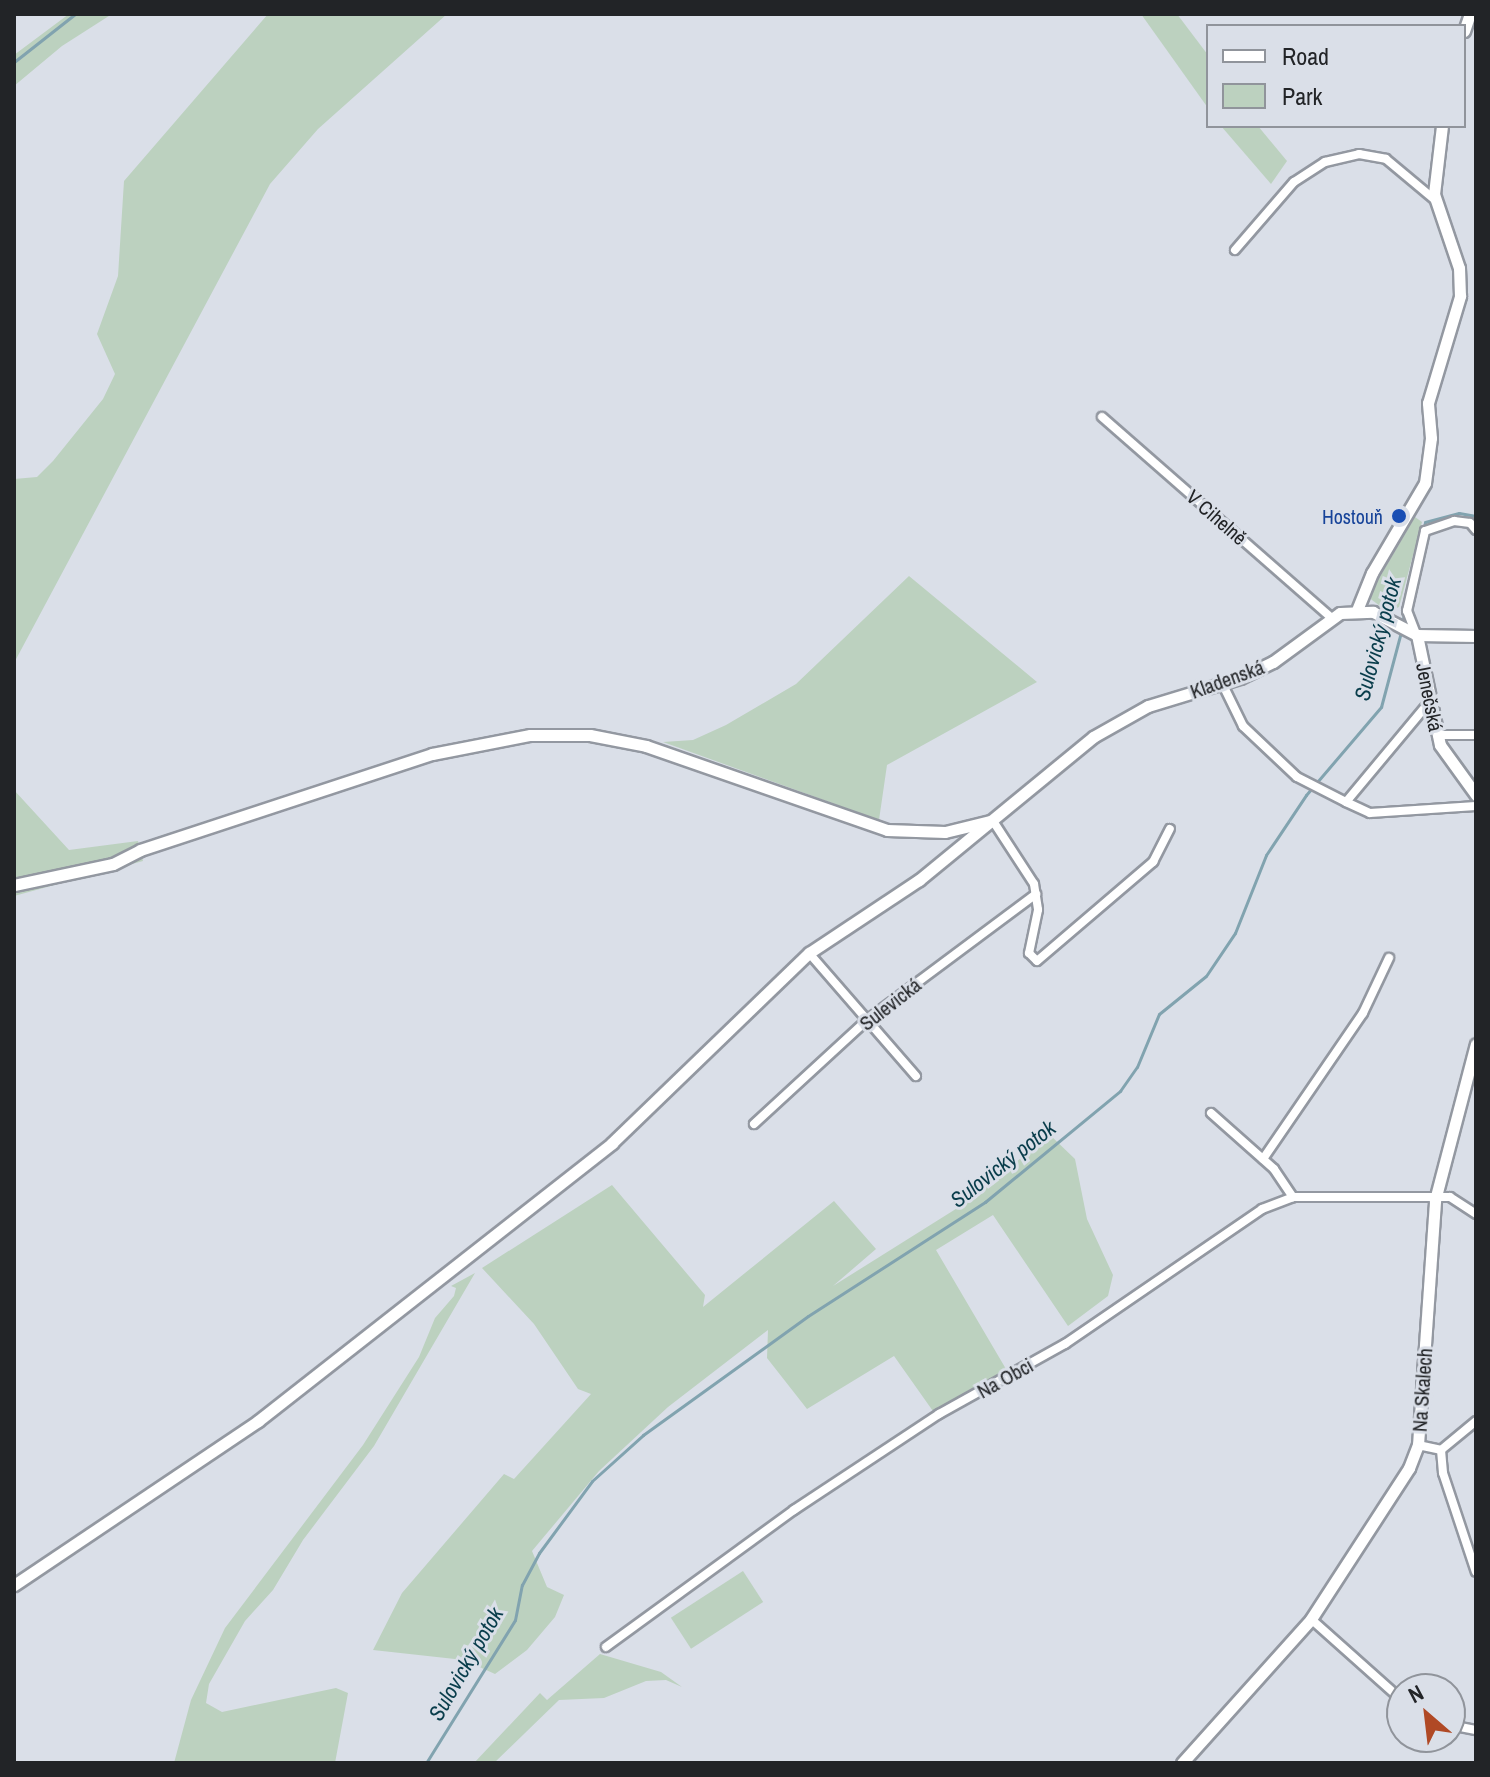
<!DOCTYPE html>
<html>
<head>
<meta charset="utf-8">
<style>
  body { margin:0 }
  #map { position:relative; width:1490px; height:1777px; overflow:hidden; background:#dadfe8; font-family:"Archivo Narrow",sans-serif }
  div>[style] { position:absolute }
  .green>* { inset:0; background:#bcd1bf; transform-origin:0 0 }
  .stream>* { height:3px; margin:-1.5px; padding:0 1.5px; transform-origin:1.5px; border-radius:1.5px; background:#81a3af }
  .roads { filter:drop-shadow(2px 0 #9398a1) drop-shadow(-2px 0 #9398a1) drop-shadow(0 2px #9398a1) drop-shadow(0 -2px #9398a1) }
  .street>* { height:8px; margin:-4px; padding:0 4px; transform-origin:4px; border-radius:4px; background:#fff }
  .secondary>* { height:11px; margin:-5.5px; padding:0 5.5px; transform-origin:5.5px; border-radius:5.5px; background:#fff }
  .dots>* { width:22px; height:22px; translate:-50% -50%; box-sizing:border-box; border:4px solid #dadfe8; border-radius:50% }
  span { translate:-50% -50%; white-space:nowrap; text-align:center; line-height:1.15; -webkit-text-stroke:6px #dadfe8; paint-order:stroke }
  .transit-label { font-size:20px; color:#164399 }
  .right { translate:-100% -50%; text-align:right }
  .street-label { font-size:20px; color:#222427 }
  .water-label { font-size:22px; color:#093d4b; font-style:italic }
  .frame { position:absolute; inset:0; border:16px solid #222427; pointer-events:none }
  .legend { position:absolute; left:1206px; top:24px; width:260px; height:104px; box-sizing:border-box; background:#dadfe8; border:2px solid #90949b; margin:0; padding:10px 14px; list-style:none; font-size:24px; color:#222427 }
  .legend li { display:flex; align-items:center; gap:16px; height:40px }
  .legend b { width:40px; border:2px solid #90949b }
  .north { position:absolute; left:1386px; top:1673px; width:80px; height:80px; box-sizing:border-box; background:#dadfe8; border:2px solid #90949b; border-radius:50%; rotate:332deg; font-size:22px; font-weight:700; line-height:32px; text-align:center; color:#222427 }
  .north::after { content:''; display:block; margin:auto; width:28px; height:36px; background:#b04925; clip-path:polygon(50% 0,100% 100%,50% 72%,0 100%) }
</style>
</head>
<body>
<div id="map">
  <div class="green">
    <i style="clip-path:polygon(69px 14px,112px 14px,62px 46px,14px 86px,14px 55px)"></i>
    <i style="clip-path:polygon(268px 14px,447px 14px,318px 129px,270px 184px,14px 663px,14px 479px,37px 477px,53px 461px,103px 399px,115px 374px,97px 334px,118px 276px,124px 181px)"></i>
    <i style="clip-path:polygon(1141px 14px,1177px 14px,1208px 55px,1208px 108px)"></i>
    <i style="clip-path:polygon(1221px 126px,1258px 126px,1287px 161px,1271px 184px)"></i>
    <i style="clip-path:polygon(1415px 517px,1422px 522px,1399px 607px,1388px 612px,1368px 597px)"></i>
    <i style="clip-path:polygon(909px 576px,1037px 682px,887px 765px,879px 820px,663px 742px,693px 740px,726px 725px,796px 684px)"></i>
    <i style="clip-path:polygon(14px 790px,69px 850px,138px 841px,143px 861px,14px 896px)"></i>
    <i style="clip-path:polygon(1050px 1135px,1075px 1159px,1087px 1219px,1113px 1275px,1108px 1296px,1068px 1326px,993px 1215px,936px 1250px,1006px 1369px,935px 1414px,894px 1356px,807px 1409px,767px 1358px,768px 1330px,668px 1407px,599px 1471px,532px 1551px,547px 1587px,564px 1595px,555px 1617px,527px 1650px,495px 1674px,464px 1660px,373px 1650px,402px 1593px,504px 1474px,514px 1479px,591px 1394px,578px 1389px,534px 1324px,482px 1268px,612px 1185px,705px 1295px,703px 1307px,834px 1201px,876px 1249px,833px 1286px,959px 1207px)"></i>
    <i style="clip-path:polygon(475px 1273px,374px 1446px,303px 1540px,273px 1590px,245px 1621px,209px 1684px,206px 1703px,222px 1712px,336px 1688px,348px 1693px,335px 1763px,174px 1763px,191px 1700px,225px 1628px,363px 1445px,419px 1357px,435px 1318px,454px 1296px,456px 1288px,451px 1286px)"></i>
    <i style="left:743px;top:1571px;width:37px;height:86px;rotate:57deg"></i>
    <i style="clip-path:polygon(600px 1654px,661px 1672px,682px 1687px,666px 1680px,646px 1681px,604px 1698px,559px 1700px,494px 1763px,474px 1763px,540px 1693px,547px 1700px)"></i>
  </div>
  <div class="stream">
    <i style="left:14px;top:62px;width:78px;rotate:-38.2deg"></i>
    <i style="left:1423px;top:531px;width:9px;rotate:-77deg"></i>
    <i style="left:1425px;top:522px;width:35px;rotate:-15deg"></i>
    <i style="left:1459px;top:513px;width:17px;rotate:10deg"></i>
    <i style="left:1402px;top:624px;width:52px;rotate:-78.9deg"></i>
    <i style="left:426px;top:1763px;width:168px;rotate:-58.1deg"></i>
    <i style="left:515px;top:1620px;width:36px;rotate:-79deg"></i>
    <i style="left:522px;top:1585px;width:36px;rotate:-62deg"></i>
    <i style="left:539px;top:1553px;width:89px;rotate:-53.6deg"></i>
    <i style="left:592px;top:1481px;width:69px;rotate:-42deg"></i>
    <i style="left:643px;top:1435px;width:203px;rotate:-35.8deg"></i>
    <i style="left:808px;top:1316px;width:211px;rotate:-32.8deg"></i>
    <i style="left:985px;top:1202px;width:175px;rotate:-39.4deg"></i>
    <i style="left:1120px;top:1091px;width:29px;rotate:-55deg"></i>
    <i style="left:1137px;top:1067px;width:57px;rotate:-67.5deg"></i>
    <i style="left:1159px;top:1014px;width:60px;rotate:-39deg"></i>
    <i style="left:1206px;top:976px;width:52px;rotate:-56deg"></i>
    <i style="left:1235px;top:933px;width:84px;rotate:-68.3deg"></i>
    <i style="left:1266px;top:855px;width:72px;rotate:-56.3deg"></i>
    <i style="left:1306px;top:795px;width:116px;rotate:-49.6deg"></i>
    <i style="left:1381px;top:707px;width:78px;rotate:-75.1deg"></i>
  </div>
  <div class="roads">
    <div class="street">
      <i style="left:1235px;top:250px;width:90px;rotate:-49.1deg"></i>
      <i style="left:1294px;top:182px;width:37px;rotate:-33deg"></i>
      <i style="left:1325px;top:162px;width:35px;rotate:-13deg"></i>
      <i style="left:1359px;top:154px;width:27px;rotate:10deg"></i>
      <i style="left:1386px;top:159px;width:64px;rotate:39.9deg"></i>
      <i style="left:1102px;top:417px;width:305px;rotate:41.2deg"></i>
      <i style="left:1416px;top:634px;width:25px;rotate:-111deg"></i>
      <i style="left:1407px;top:611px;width:82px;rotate:-77.3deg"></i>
      <i style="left:1425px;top:531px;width:31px;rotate:-19deg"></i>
      <i style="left:1454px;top:521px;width:16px;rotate:7deg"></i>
      <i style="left:1470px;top:523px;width:9px;rotate:49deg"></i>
      <i style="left:1223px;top:685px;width:46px;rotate:64deg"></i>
      <i style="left:1243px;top:726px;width:74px;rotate:43.4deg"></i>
      <i style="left:1297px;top:777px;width:55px;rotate:27deg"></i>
      <i style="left:1346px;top:802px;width:26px;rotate:25deg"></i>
      <i style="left:1370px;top:813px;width:106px;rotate:-3.8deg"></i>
      <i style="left:1437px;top:735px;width:39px"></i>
      <i style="left:1346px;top:802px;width:133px;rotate:-50.2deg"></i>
      <i style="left:993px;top:821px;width:75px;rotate:56.9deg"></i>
      <i style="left:1034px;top:884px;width:26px;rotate:81deg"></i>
      <i style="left:1038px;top:910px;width:44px;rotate:101.8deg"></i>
      <i style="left:1029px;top:953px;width:11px;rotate:45deg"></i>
      <i style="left:1037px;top:961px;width:153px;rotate:-40.5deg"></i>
      <i style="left:1153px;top:862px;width:37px;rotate:-63deg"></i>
      <i style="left:809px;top:953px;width:163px;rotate:49deg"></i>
      <i style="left:1211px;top:1113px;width:84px;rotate:41.6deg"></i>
      <i style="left:1274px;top:1169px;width:34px;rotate:56deg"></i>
      <i style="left:754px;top:1124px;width:154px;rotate:-42.6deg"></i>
      <i style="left:867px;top:1020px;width:211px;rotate:-36.7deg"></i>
      <i style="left:1263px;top:1159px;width:177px;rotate:-55.6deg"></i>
      <i style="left:1363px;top:1013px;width:61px;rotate:-64.7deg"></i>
      <i style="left:1418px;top:1445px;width:24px;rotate:12deg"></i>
      <i style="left:1441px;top:1450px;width:45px;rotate:-39.6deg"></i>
      <i style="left:1441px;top:1450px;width:23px;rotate:85deg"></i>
      <i style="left:1443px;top:1473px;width:104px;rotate:71.6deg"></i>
      <i style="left:1311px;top:1619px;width:122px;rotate:41.7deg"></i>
      <i style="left:606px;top:1647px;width:233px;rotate:-36.1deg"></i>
      <i style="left:794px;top:1510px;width:174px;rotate:-33.5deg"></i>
      <i style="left:939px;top:1414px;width:144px;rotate:-29.1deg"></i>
      <i style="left:1065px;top:1344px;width:239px;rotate:-34.4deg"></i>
      <i style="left:1262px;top:1209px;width:33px;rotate:-21deg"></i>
      <i style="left:1293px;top:1197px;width:157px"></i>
      <i style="left:1450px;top:1197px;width:31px;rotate:33deg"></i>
      <i style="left:1450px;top:1725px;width:26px;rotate:11deg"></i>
    </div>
    <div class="secondary">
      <i style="left:1464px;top:31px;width:18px;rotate:-71deg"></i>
      <i style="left:1357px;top:610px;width:40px;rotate:-68deg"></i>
      <i style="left:1372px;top:573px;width:104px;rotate:-59.5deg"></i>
      <i style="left:1425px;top:483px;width:45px;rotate:-82.4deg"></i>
      <i style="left:1431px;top:438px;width:35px;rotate:-95deg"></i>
      <i style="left:1428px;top:403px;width:112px;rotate:-73.3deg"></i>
      <i style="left:1460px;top:296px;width:28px;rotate:-92deg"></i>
      <i style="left:1459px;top:268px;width:78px;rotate:-108.7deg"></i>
      <i style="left:1434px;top:194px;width:68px;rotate:-83.3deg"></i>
      <i style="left:1417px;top:635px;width:59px;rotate:1deg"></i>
      <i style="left:14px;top:885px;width:101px;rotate:-12deg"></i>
      <i style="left:113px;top:864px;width:30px;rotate:-27deg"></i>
      <i style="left:140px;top:850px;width:307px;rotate:-18.2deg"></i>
      <i style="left:432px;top:754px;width:100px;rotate:-11deg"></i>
      <i style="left:530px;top:735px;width:60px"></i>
      <i style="left:590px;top:735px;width:57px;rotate:11.1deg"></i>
      <i style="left:646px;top:746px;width:255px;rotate:19.2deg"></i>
      <i style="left:887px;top:830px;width:58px;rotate:2deg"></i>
      <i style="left:945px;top:832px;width:46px;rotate:-13.7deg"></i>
      <i style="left:14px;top:1585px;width:294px;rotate:-33.9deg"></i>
      <i style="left:258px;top:1421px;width:450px;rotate:-38.1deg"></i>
      <i style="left:612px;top:1143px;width:274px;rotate:-44deg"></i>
      <i style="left:809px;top:953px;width:132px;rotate:-33.6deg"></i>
      <i style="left:919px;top:880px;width:225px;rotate:-39.4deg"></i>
      <i style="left:1093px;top:737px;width:63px;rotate:-29.4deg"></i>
      <i style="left:1148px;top:706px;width:96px;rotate:-16.9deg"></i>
      <i style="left:1240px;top:678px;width:37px;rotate:-26deg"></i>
      <i style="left:1273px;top:662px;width:83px;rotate:-36.2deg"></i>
      <i style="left:1340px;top:613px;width:33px;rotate:-2deg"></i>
      <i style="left:1373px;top:612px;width:50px;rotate:27.6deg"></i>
      <i style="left:1417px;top:635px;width:112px;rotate:78.2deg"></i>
      <i style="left:1440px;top:745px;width:62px;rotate:54.2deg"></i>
      <i style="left:1182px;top:1763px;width:193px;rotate:-48.1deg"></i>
      <i style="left:1311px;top:1619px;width:180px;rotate:-57deg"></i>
      <i style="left:1409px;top:1468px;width:25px;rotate:-69deg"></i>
      <i style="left:1418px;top:1445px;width:246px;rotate:-86deg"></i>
      <i style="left:1435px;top:1200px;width:161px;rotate:-75.3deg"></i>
    </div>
  </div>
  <div class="dots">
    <i style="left:1399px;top:516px;background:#1a4fb4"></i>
  </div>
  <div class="transit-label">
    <span class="right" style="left:1383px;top:516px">Hostouň</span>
  </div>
  <div class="street-label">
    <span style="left:1217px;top:517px;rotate:41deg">V Cihelně</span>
    <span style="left:1227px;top:679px;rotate:-20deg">Kladenská</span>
    <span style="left:1430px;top:697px;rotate:79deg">Jenečská</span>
    <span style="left:890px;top:1004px;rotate:-38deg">Sulevická</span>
    <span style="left:1005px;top:1378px;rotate:-29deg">Na Obci</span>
    <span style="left:1422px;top:1390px;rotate:-86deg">Na Skalech</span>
  </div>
  <div class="water-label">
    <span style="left:1378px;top:639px;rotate:-75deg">Sulovický potok</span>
    <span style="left:1003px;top:1164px;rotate:-38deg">Sulovický potok</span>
    <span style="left:466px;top:1664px;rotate:-60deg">Sulovický potok</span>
  </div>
  <div class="frame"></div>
  <ul class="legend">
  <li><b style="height:10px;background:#fff"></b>Road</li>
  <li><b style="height:22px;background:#bcd1bf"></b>Park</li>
  </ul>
  <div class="north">N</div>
</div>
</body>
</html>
